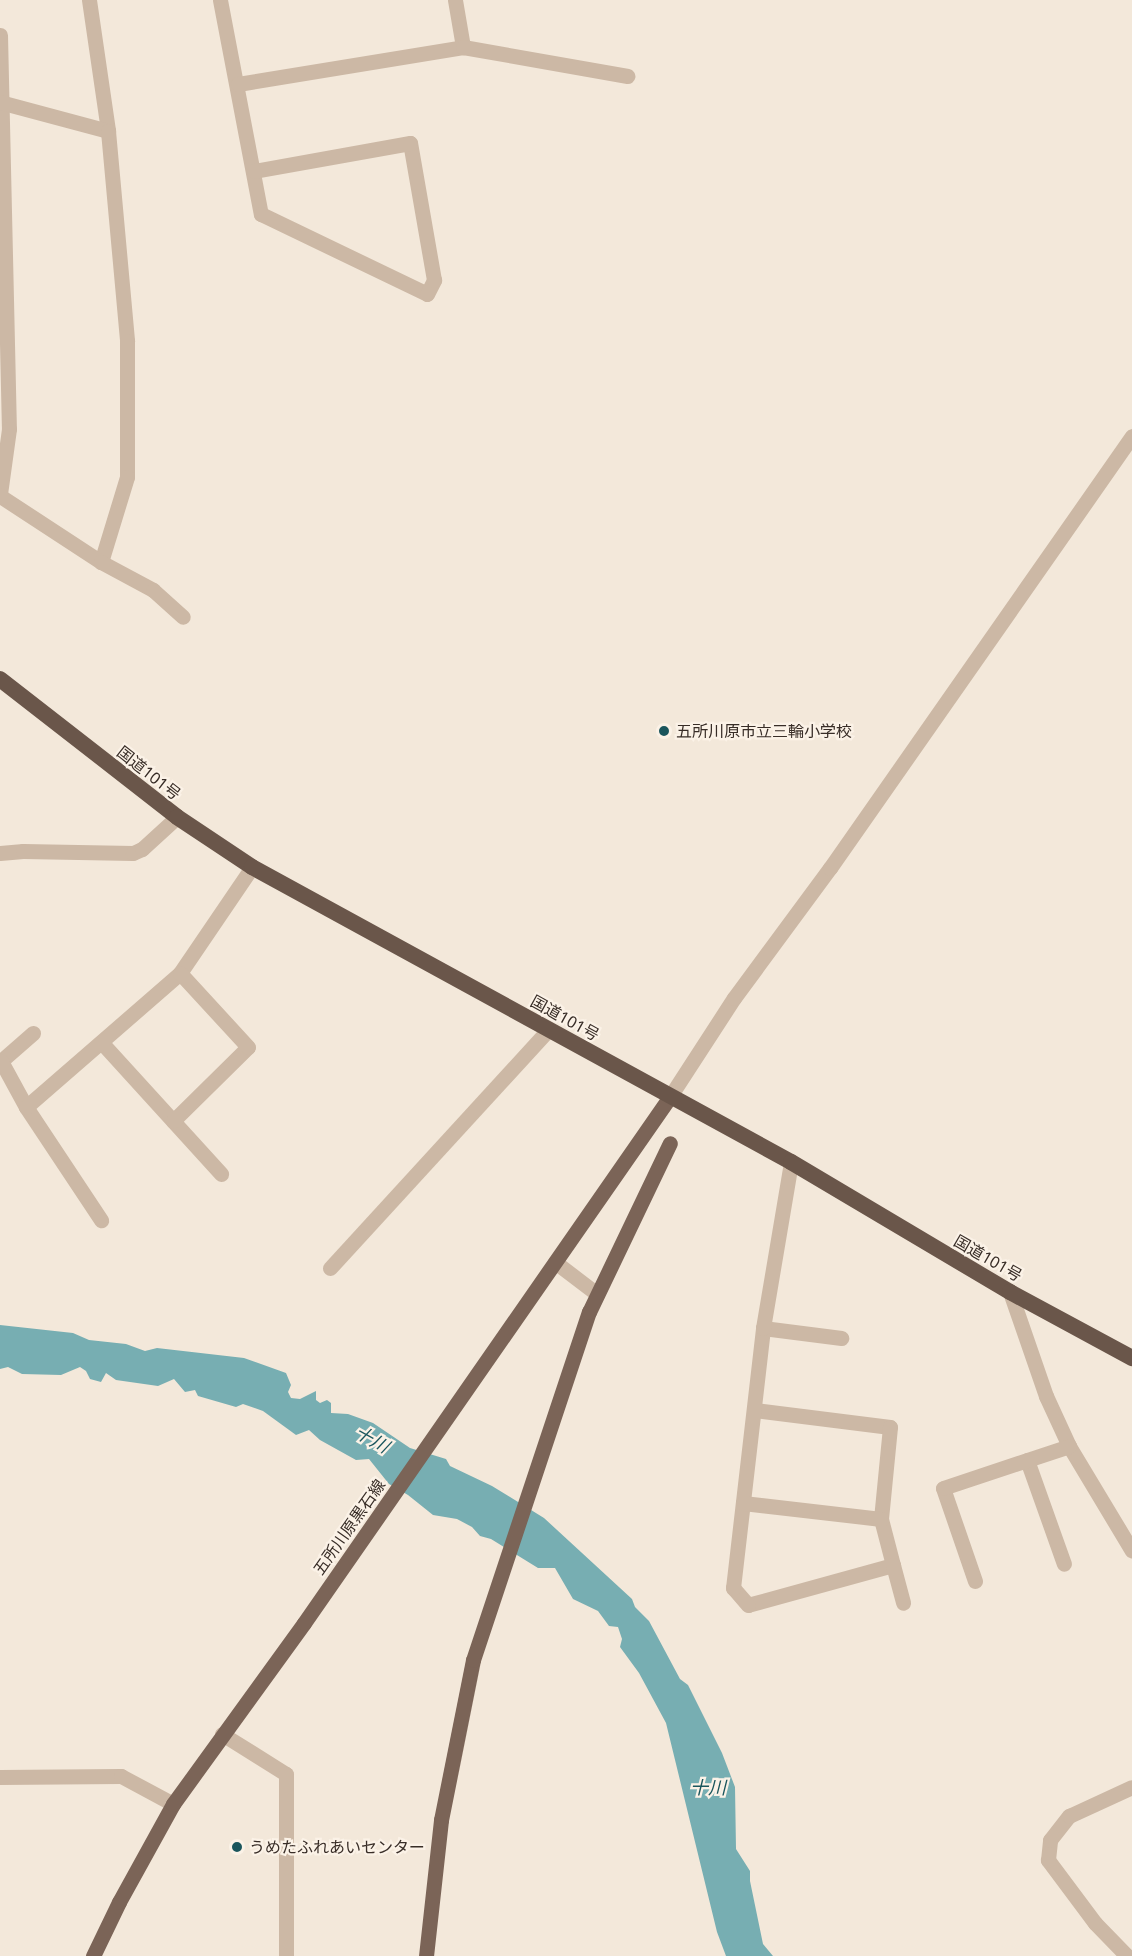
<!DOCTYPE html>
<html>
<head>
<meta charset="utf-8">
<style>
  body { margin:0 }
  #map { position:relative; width:1132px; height:1956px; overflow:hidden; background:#f3e8da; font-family:"Noto Sans","Noto Sans JP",sans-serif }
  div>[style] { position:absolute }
  .water>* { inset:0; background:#77aeb2 }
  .minor>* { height:15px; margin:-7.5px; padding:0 7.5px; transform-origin:7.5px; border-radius:7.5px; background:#ccb8a5 }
  .tertiary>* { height:15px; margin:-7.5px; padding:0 7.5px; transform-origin:7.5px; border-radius:7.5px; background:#ccb8a5 }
  .primary>* { height:15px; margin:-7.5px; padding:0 7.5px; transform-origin:7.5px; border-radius:7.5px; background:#7b6457 }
  .trunk>* { height:16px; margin:-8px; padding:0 8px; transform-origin:8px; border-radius:8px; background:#6a564a }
  .dots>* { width:16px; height:16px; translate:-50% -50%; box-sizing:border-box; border:3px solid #fbf2e7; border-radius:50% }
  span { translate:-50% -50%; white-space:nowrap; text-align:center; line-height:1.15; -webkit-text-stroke:4.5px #fbf2e7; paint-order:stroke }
  .poi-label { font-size:16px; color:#382d27 }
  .left { translate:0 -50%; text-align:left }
  .street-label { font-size:16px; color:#382d27 }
  .water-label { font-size:18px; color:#1a555c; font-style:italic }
</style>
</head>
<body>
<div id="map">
  <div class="water">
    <i style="clip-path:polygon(0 1325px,73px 1333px,89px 1340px,126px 1344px,145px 1351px,157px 1348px,244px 1358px,286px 1373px,291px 1385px,288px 1392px,291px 1398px,300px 1399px,316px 1391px,316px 1400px,320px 1403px,327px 1400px,331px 1403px,331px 1413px,348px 1414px,373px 1423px,410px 1448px,446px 1459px,450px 1466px,492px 1486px,544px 1518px,632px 1599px,635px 1607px,649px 1621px,680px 1679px,688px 1685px,722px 1753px,735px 1787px,736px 1849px,750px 1871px,750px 1881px,763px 1944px,773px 1956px,726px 1956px,717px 1932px,666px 1723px,639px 1673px,620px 1647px,622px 1639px,618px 1627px,609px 1626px,598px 1611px,573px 1599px,555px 1568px,538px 1568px,491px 1539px,480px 1536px,472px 1527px,457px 1519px,433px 1515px,408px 1495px,389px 1484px,369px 1459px,356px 1460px,320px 1440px,309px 1430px,296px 1435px,263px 1411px,243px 1404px,236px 1407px,198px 1396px,195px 1390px,185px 1392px,174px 1379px,158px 1386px,116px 1380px,106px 1373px,101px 1382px,90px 1379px,86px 1371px,80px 1367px,61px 1375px,22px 1374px,8px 1367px,0 1369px)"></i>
  </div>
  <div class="minor">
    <i style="left:89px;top:0;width:132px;rotate:81.7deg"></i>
    <i style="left:220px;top:0;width:218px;rotate:79.2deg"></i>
    <i style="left:261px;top:214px;width:184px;rotate:25.7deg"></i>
    <i style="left:427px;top:294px;width:16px;rotate:-63deg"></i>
    <i style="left:434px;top:280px;width:139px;rotate:-99.9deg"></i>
    <i style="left:410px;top:143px;width:158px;rotate:169.8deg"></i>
    <i style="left:455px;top:0;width:48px;rotate:80.3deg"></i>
    <i style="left:0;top:35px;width:394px;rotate:88.7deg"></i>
    <i style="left:9px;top:429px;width:66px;rotate:97.9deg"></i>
    <i style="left:238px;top:84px;width:228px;rotate:-9.3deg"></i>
    <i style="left:463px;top:47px;width:167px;rotate:10deg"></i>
    <i style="left:0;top:102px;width:112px;rotate:15deg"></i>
    <i style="left:108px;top:131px;width:211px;rotate:84.8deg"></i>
    <i style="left:127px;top:341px;width:136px;rotate:90deg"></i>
    <i style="left:127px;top:477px;width:89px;rotate:107deg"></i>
    <i style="left:101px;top:562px;width:121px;rotate:-146.8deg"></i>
    <i style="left:101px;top:562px;width:59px;rotate:28.3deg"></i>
    <i style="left:153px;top:590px;width:40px;rotate:42deg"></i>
    <i style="left:0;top:853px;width:23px;rotate:-5deg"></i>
    <i style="left:23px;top:851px;width:110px;rotate:1deg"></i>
    <i style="left:133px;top:853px;width:10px;rotate:-24deg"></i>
    <i style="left:142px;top:849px;width:47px;rotate:-42.4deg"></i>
    <i style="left:33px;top:1033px;width:43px;rotate:138.8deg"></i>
    <i style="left:1px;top:1061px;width:52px;rotate:61.5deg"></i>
    <i style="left:26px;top:1107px;width:136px;rotate:56.4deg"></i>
    <i style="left:102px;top:1043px;width:177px;rotate:47.7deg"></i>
    <i style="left:26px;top:1107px;width:204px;rotate:-41deg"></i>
    <i style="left:180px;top:973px;width:128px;rotate:-55.8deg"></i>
    <i style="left:173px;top:1121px;width:105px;rotate:-44.6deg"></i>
    <i style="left:248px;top:1047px;width:100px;rotate:-132.6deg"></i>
    <i style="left:555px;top:1262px;width:53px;rotate:37.3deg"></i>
    <i style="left:330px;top:1268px;width:324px;rotate:-47.5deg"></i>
    <i style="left:1010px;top:1292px;width:110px;rotate:70.9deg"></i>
    <i style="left:1046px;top:1396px;width:55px;rotate:65.3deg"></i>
    <i style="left:1069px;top:1446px;width:122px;rotate:59deg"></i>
    <i style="left:763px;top:1328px;width:79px;rotate:7.3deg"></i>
    <i style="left:755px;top:1410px;width:136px;rotate:7.2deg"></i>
    <i style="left:890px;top:1427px;width:92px;rotate:95.6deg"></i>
    <i style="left:881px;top:1519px;width:48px;rotate:75.4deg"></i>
    <i style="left:893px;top:1565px;width:150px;rotate:164.6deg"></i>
    <i style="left:748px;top:1605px;width:23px;rotate:-131deg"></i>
    <i style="left:733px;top:1588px;width:262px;rotate:-83.4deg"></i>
    <i style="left:763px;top:1328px;width:168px;rotate:-80.4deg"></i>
    <i style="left:1027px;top:1460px;width:110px;rotate:70.4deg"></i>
    <i style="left:743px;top:1503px;width:139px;rotate:6.6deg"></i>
    <i style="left:893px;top:1565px;width:39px;rotate:75deg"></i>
    <i style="left:975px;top:1581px;width:98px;rotate:-109deg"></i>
    <i style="left:943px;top:1488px;width:133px;rotate:-18.4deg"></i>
    <i style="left:222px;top:1734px;width:75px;rotate:32deg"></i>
    <i style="left:286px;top:1774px;width:182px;rotate:90deg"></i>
    <i style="left:0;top:1777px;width:121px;rotate:-0.5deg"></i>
    <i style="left:121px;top:1776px;width:59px;rotate:28.3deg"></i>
    <i style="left:1127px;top:1956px;width:46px;rotate:-134.1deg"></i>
    <i style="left:1095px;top:1923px;width:79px;rotate:-126.7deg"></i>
    <i style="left:1048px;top:1860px;width:20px;rotate:-84deg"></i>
    <i style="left:1050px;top:1840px;width:31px;rotate:-52deg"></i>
    <i style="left:1069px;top:1816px;width:69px;rotate:-24.7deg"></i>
  </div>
  <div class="tertiary">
    <i style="left:669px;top:1098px;width:119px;rotate:-57deg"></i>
    <i style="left:734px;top:998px;width:162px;rotate:-53.6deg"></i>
    <i style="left:830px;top:868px;width:527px;rotate:-55.04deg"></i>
  </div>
  <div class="primary">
    <i style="left:93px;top:1956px;width:60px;rotate:-64.3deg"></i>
    <i style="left:119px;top:1902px;width:112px;rotate:-61.1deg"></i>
    <i style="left:173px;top:1804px;width:223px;rotate:-54.1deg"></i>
    <i style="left:304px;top:1623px;width:639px;rotate:-55.19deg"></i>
    <i style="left:426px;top:1956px;width:137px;rotate:-83.7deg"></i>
    <i style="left:441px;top:1820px;width:163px;rotate:-78.7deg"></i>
    <i style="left:473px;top:1660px;width:367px;rotate:-71.6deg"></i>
    <i style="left:589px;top:1312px;width:187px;rotate:-64.4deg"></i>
  </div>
  <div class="trunk">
    <i style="left:0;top:679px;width:224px;rotate:37.9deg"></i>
    <i style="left:177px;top:817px;width:90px;rotate:33.7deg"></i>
    <i style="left:252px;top:867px;width:614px;rotate:28.69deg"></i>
    <i style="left:791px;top:1162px;width:255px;rotate:30.7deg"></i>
    <i style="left:1010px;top:1292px;width:139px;rotate:28.4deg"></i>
  </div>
  <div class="dots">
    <i style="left:664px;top:731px;background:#1a555c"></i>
    <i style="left:237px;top:1847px;background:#1a555c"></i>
  </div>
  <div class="poi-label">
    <span class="left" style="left:676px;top:731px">五所川原市立三輪小学校</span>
    <span class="left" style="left:249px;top:1847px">うめたふれあいセンター</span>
  </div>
  <div class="street-label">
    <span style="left:149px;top:773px;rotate:38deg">国道101号</span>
    <span style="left:565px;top:1018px;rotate:29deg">国道101号</span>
    <span style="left:988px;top:1258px;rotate:30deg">国道101号</span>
    <span style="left:349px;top:1527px;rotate:-55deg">五所川原黒石線</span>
  </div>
  <div class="water-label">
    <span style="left:372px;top:1439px;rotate:29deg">十川</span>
    <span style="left:708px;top:1787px">十川</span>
  </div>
</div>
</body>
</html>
